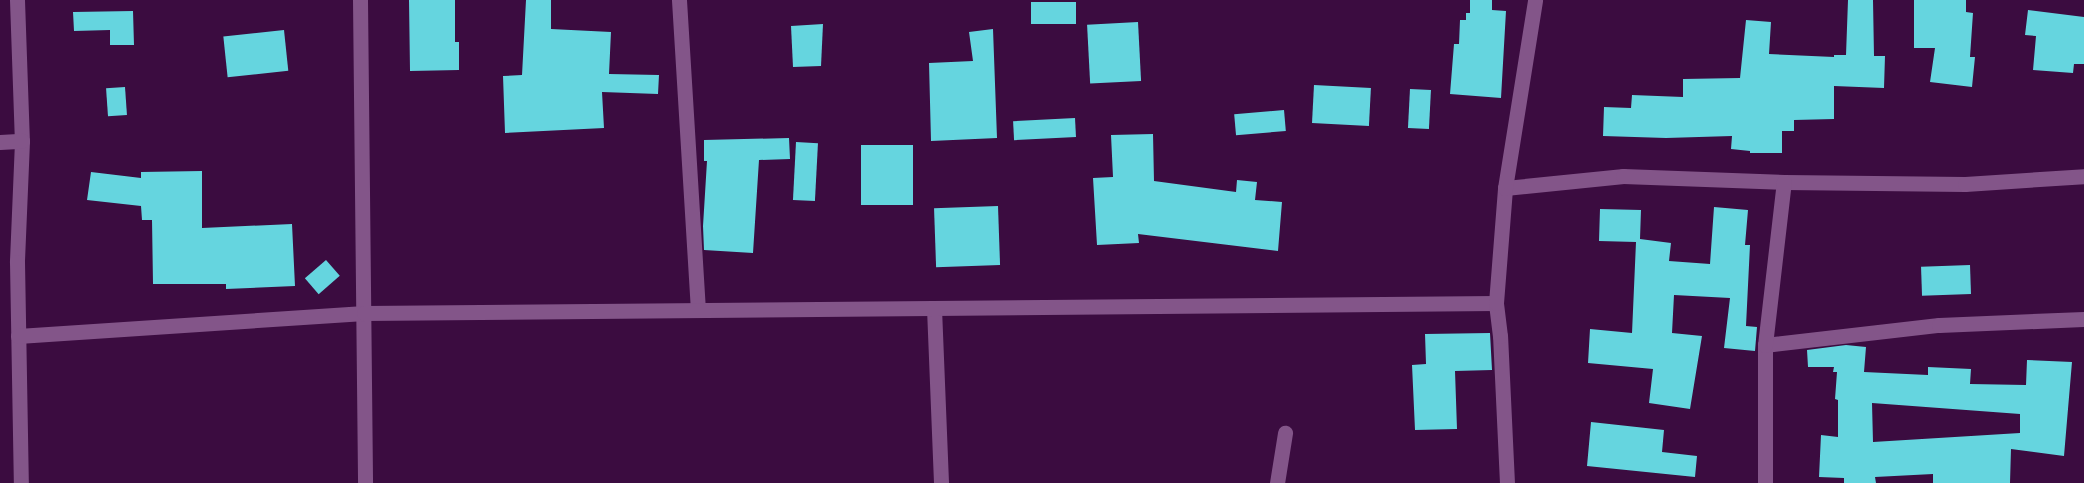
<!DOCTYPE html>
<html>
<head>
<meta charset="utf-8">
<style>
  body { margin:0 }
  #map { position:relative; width:2084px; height:483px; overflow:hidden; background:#3b0c40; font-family:"Fira Sans",sans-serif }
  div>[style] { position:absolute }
  .building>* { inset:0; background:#65d5df; transform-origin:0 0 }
  .minor>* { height:15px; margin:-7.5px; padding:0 7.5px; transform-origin:7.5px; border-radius:7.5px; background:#835589 }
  span { translate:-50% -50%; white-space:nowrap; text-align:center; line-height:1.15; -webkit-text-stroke:6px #300136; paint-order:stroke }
</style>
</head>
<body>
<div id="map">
  <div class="building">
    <i style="clip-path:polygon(409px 0,455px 0,455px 42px,459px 42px,459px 70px,410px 71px)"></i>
    <i style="clip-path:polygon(526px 0,551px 0,551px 29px,611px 32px,609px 74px,659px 75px,658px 94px,602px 92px,604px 128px,505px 133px,503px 76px,522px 75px)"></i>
    <i style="clip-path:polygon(1470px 0,1492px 0,1492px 10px,1506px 11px,1501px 98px,1450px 94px,1454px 44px,1459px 44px,1460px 20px,1466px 20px,1466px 13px,1470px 13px)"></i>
    <i style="clip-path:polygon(1848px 0,1873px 0,1874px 56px,1885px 56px,1884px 88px,1834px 86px,1834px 119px,1794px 120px,1794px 131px,1782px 131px,1782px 153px,1750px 153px,1750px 151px,1731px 149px,1732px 136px,1666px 138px,1603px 136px,1604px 107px,1631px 108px,1632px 95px,1683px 97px,1683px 79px,1740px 78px,1746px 20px,1771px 22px,1769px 54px,1834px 57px,1834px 55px,1846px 55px)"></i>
    <i style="clip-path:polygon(1914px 0,1966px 0,1966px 12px,1973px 13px,1970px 57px,1975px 57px,1972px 87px,1930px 82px,1935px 48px,1914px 48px)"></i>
    <i style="left:1076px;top:2px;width:22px;height:45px;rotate:90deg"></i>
    <i style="clip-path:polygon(2028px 10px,2084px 17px,2084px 64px,2074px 64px,2073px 73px,2033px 70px,2036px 36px,2025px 35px)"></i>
    <i style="clip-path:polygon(133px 11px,134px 45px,110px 45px,110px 30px,74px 31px,73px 12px)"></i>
    <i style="left:1138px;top:22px;width:59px;height:51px;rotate:87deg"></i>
    <i style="clip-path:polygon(823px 24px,821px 66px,793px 67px,791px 26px)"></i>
    <i style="clip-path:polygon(993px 29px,997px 138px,931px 141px,929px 63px,973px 61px,969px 32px)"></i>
    <i style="left:284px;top:30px;width:41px;height:61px;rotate:84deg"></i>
    <i style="left:1314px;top:85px;width:57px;height:38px;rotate:3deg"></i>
    <i style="left:125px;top:87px;width:28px;height:19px;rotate:86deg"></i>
    <i style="left:1410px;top:89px;width:21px;height:39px;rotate:3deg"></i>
    <i style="left:1284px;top:110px;width:21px;height:50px;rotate:85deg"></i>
    <i style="left:1075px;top:118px;width:19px;height:62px;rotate:87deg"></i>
    <i style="clip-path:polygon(1153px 134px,1154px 181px,1236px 192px,1237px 180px,1257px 182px,1255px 200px,1282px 202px,1278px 251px,1138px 234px,1139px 243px,1097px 245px,1093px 178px,1113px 177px,1111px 135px)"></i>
    <i style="clip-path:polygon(789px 138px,790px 159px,759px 160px,753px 253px,704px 250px,703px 226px,707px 161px,704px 161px,704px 140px)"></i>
    <i style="left:796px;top:142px;width:22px;height:58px;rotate:3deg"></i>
    <i style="left:913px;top:145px;width:60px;height:52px;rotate:90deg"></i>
    <i style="clip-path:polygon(202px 171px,202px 228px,292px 224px,295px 286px,226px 289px,226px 284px,153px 284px,152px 220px,142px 220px,141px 206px,87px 200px,91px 172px,141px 178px,141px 172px)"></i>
    <i style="left:998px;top:206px;width:59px;height:64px;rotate:88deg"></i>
    <i style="clip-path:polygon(1714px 207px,1748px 210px,1745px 245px,1750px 245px,1746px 326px,1757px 327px,1755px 351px,1724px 348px,1730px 298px,1674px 295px,1672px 333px,1702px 336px,1690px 409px,1649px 403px,1653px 369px,1588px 363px,1590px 329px,1632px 333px,1636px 242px,1599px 241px,1600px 209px,1641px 210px,1640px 239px,1671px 243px,1669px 261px,1710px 264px)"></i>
    <i style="left:326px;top:260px;width:21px;height:28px;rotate:49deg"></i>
    <i style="left:1970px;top:265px;width:29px;height:49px;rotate:88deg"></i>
    <i style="clip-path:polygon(1490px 333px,1492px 370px,1455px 371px,1457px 429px,1415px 430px,1412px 365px,1426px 364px,1425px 334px)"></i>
    <i style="clip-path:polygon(evenodd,1846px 345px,1866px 347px,1864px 372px,1928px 375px,1928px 367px,1971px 369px,1970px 384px,2026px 385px,2027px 360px,2072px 362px,2064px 456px,2011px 449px,2010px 483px,1933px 483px,1933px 474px,1875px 477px,1876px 483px,1844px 483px,1844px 478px,1819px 477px,1821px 435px,1838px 437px,1838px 400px,1835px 399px,1837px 372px,1833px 372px,1834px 367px,1808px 367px,1807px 350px,1846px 345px,1872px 403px,2020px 414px,2020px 433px,1873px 442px,1872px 403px)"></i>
    <i style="clip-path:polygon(1591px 422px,1664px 430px,1662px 452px,1697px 456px,1695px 477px,1587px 466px)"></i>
  </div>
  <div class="minor">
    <i style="left:17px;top:0;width:141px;rotate:88deg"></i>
    <i style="left:22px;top:141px;width:121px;rotate:92.4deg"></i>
    <i style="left:17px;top:262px;width:221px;rotate:89deg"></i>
    <i style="left:360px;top:0;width:483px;rotate:89.4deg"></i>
    <i style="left:679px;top:0;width:310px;rotate:86.5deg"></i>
    <i style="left:0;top:142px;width:22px;rotate:-3deg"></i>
    <i style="left:1505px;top:188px;width:119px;rotate:-5.8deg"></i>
    <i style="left:1623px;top:176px;width:161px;rotate:2.1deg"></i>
    <i style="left:1784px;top:182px;width:181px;rotate:0.6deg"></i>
    <i style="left:1965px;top:184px;width:119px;rotate:-3.8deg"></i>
    <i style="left:934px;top:308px;width:175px;rotate:87.7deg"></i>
    <i style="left:18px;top:336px;width:347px;rotate:-3.8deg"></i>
    <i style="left:364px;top:313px;width:1132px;rotate:-0.51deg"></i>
    <i style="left:1765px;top:345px;width:175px;rotate:-6.6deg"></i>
    <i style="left:1939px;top:325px;width:145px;rotate:-2.4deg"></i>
    <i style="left:1277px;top:483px;width:51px;rotate:-80.9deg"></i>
    <i style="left:1507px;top:483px;width:147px;rotate:-92.7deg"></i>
    <i style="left:1500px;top:336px;width:33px;rotate:-97deg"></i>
    <i style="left:1496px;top:303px;width:115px;rotate:-85.5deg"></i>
    <i style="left:1505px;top:188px;width:190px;rotate:-80.9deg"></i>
    <i style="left:1765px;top:483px;width:138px;rotate:-90deg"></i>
    <i style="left:1765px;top:345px;width:164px;rotate:-83.4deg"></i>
  </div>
</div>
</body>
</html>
